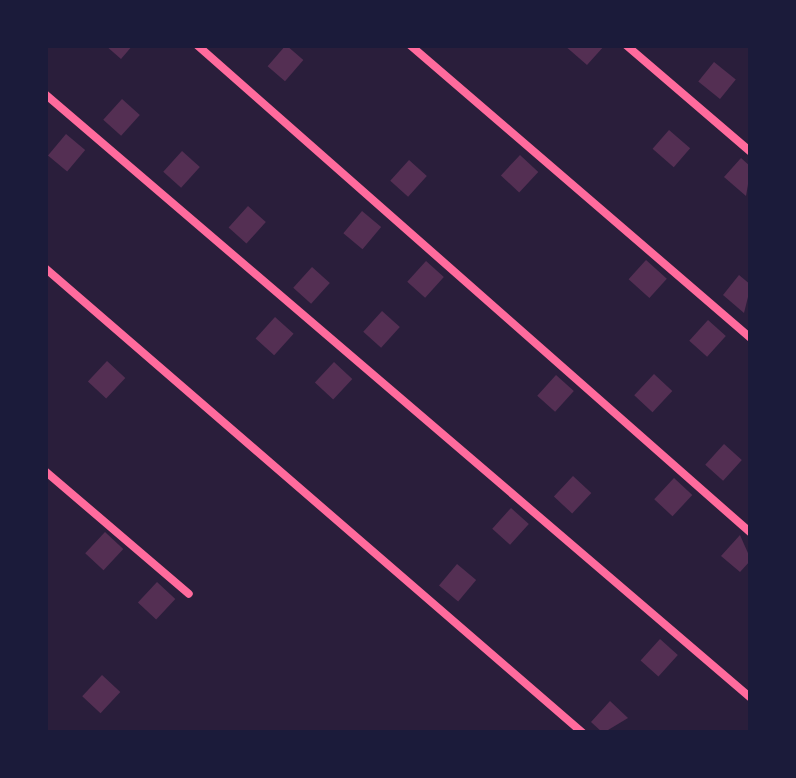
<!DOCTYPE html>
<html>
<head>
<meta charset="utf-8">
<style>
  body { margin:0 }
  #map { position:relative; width:796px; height:778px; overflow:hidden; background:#1b1b3a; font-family:"DM Sans",sans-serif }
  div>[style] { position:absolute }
  .green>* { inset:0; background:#2a1e3b; transform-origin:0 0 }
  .building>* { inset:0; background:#542f53; transform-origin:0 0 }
  .service>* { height:8px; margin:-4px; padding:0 4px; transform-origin:4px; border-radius:4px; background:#ff6b9d }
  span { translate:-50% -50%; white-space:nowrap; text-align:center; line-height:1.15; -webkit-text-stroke:9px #1b1b3a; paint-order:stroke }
  .frame { position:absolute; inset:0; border:48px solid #1b1b3a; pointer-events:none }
</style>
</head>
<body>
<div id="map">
  <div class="green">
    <i style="left:45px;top:45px;width:706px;height:688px"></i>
  </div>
  <div class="building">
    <i style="clip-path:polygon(105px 45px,133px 45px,121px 59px)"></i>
    <i style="left:286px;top:45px;width:23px;height:28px;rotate:41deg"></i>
    <i style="clip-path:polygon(564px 45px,605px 45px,587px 65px)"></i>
    <i style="left:714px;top:62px;width:28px;height:25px;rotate:39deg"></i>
    <i style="left:122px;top:99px;width:24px;height:28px;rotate:42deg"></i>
    <i style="left:669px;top:130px;width:28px;height:25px;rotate:41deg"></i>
    <i style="left:66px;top:134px;width:25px;height:28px;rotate:40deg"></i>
    <i style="left:182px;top:151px;width:24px;height:28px;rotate:42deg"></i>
    <i style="left:520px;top:155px;width:25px;height:28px;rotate:43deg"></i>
    <i style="clip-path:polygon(741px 158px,751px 167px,746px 196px,724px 177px)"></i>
    <i style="left:409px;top:160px;width:24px;height:28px;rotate:42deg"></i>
    <i style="left:248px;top:206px;width:24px;height:29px;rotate:42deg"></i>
    <i style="left:362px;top:211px;width:25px;height:29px;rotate:40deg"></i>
    <i style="left:646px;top:260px;width:28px;height:26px;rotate:42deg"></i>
    <i style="left:426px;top:261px;width:24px;height:28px;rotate:42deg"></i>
    <i style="left:312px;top:267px;width:24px;height:28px;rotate:42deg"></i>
    <i style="clip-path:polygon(739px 275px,751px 285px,744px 313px,723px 295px)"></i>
    <i style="left:382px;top:311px;width:24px;height:28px;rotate:42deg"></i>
    <i style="left:275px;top:317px;width:25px;height:29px;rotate:42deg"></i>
    <i style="left:708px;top:320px;width:24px;height:28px;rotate:42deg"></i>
    <i style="left:107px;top:361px;width:25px;height:28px;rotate:43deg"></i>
    <i style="left:334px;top:362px;width:25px;height:28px;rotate:43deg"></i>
    <i style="left:654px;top:374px;width:25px;height:29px;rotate:43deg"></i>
    <i style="left:556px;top:375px;width:24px;height:28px;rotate:42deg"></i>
    <i style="left:724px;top:444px;width:24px;height:28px;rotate:42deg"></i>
    <i style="left:573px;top:476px;width:25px;height:28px;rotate:43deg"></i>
    <i style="left:674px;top:478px;width:25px;height:29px;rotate:43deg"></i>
    <i style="left:511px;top:508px;width:24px;height:28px;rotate:42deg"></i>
    <i style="left:105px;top:532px;width:25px;height:29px;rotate:43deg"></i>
    <i style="clip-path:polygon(740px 535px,751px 560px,740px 572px,721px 556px)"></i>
    <i style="left:457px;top:564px;width:25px;height:28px;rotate:40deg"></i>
    <i style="left:157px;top:582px;width:25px;height:28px;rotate:43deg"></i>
    <i style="left:660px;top:639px;width:24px;height:29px;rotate:42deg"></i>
    <i style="left:102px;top:675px;width:25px;height:29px;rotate:43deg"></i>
    <i style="clip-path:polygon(610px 701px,628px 718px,603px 733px,591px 722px)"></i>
  </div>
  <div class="service">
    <i style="left:197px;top:45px;width:738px;rotate:41.38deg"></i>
    <i style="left:410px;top:45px;width:450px;rotate:40.7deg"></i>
    <i style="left:626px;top:45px;width:165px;rotate:40.6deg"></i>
    <i style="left:45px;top:94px;width:929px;rotate:40.55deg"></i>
    <i style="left:45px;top:268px;width:711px;rotate:40.84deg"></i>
    <i style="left:45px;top:471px;width:189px;rotate:40.5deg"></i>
  </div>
  <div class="frame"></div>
</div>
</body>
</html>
